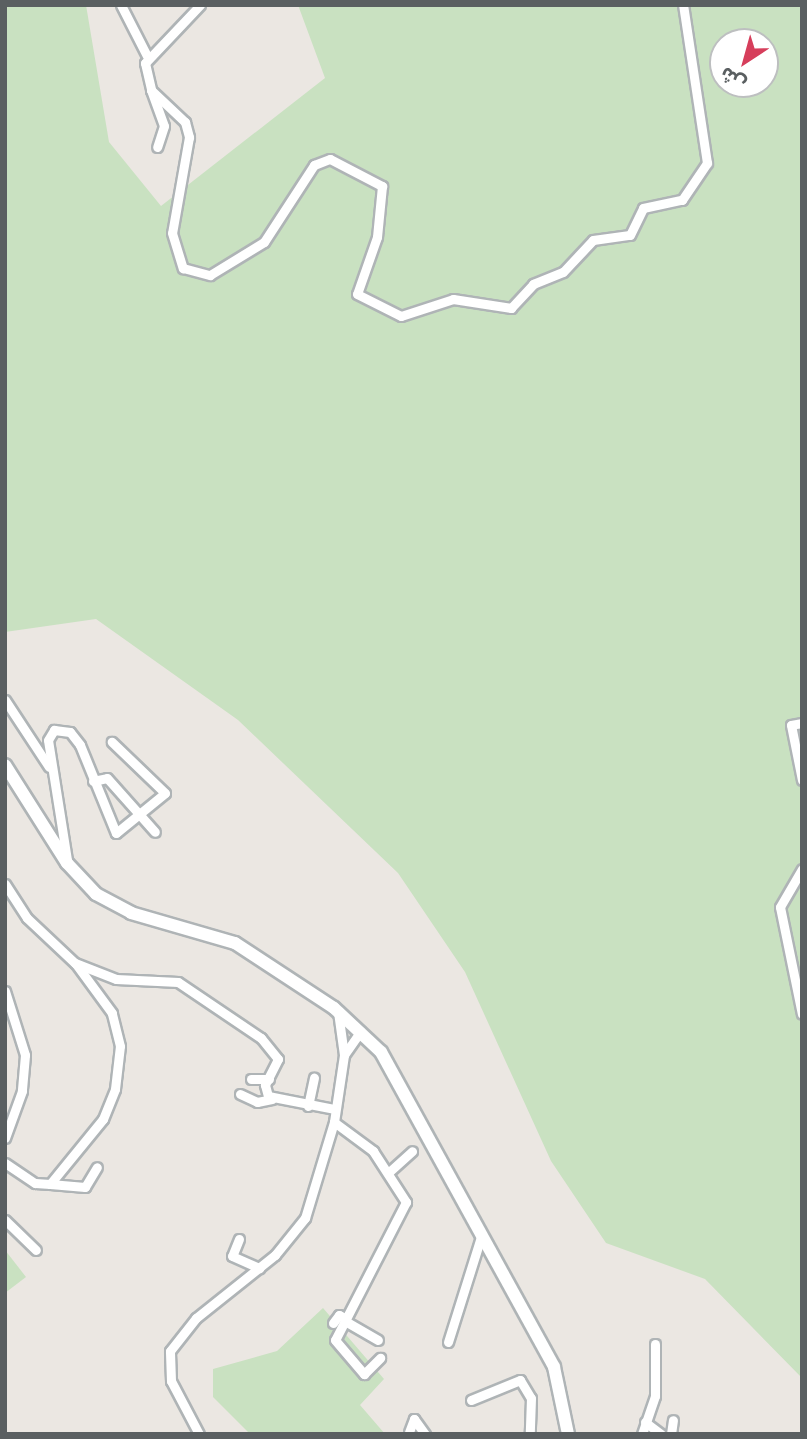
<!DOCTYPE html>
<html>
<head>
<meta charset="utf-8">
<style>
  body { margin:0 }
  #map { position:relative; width:807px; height:1439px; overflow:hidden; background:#ebe7e2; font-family:"Space Grotesk","Noto Sans Arabic",sans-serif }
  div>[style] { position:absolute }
  .green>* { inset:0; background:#c9e1c1 }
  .roads { filter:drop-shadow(2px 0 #afb4b6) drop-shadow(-2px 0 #afb4b6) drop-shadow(0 2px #afb4b6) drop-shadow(0 -2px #afb4b6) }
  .street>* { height:9px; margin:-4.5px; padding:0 4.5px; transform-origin:4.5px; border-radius:4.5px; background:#fff }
  .secondary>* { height:12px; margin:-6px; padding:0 6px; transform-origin:6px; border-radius:6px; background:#fff }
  span { translate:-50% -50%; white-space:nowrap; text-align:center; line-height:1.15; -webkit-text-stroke:5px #fff; paint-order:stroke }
  .frame { position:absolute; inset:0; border:7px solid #5a5f61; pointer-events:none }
  .north { position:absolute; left:709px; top:28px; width:70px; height:70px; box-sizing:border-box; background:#fff; border:2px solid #bdbfc0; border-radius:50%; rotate:216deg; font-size:19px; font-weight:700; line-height:28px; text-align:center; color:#5a5f61 }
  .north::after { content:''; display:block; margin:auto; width:24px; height:32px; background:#d63e5b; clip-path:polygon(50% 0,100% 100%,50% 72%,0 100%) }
</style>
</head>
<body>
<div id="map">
  <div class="green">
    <i style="clip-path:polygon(evenodd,5px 5px,86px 5px,109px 142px,161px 206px,325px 78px,298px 5px,802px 5px,802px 1378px,705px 1279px,606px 1243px,551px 1161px,465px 972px,398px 873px,238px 720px,96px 619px,5px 632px,5px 5px,723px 42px,765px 42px,765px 84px,723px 84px,723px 42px)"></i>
    <i style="clip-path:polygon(5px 1250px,26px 1277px,5px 1293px)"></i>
    <i style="clip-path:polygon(323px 1308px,384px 1379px,360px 1405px,385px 1434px,250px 1434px,213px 1397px,213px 1369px,277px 1351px)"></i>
  </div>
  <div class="roads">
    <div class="street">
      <i style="left:121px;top:5px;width:57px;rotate:63deg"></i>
      <i style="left:200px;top:5px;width:80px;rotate:133.5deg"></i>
      <i style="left:145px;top:63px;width:28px;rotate:77deg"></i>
      <i style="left:151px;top:90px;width:47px;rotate:43.3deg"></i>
      <i style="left:185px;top:122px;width:16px;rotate:75deg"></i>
      <i style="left:189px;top:137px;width:97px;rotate:100deg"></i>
      <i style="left:172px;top:233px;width:37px;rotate:73deg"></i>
      <i style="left:183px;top:268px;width:28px;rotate:15deg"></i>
      <i style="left:210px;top:275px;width:63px;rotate:-31.4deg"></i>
      <i style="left:264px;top:242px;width:92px;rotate:-57deg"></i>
      <i style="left:314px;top:165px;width:17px;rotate:-21deg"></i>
      <i style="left:330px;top:159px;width:59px;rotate:27.4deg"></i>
      <i style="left:382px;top:186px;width:51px;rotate:95.6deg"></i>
      <i style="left:377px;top:237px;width:60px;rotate:109.3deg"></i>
      <i style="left:357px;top:294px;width:49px;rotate:26.6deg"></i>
      <i style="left:401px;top:316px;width:55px;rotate:-18.1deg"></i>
      <i style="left:453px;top:299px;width:59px;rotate:8.8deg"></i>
      <i style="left:511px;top:308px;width:33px;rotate:-47deg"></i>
      <i style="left:533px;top:284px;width:32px;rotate:-22deg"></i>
      <i style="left:563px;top:272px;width:44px;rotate:-46.8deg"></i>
      <i style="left:593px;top:240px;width:37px;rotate:-8deg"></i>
      <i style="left:630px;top:235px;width:30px;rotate:-64deg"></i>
      <i style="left:643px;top:208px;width:40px;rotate:-12deg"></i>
      <i style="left:682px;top:200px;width:45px;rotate:-56deg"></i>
      <i style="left:707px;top:163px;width:160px;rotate:-98.6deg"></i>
      <i style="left:151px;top:90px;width:38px;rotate:70deg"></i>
      <i style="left:164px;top:126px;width:22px;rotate:108deg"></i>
      <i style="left:5px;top:700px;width:80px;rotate:56.7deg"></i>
      <i style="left:802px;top:723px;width:11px;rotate:170deg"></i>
      <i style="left:791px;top:725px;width:56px;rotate:78.7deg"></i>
      <i style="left:93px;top:781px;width:14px;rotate:-12deg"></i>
      <i style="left:107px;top:778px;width:72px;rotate:48.4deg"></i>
      <i style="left:67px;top:860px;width:121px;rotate:-99deg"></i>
      <i style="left:48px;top:740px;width:12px;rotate:-59deg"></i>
      <i style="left:54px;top:730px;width:16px;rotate:7deg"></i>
      <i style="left:70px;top:732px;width:16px;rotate:52deg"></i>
      <i style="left:80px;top:745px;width:95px;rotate:67.8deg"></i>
      <i style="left:116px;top:833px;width:63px;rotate:-39.2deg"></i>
      <i style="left:165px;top:793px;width:74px;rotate:-136.1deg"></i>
      <i style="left:802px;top:869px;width:44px;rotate:120.1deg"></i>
      <i style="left:780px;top:907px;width:109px;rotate:78.4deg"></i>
      <i style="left:5px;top:884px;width:40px;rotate:57.1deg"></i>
      <i style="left:27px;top:918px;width:66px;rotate:43.2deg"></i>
      <i style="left:75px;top:963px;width:44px;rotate:21.3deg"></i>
      <i style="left:116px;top:979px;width:62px;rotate:2.8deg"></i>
      <i style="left:178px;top:982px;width:100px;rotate:34deg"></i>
      <i style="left:261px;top:1038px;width:27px;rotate:51deg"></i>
      <i style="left:278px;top:1059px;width:29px;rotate:117deg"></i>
      <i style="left:265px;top:1085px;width:11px;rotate:75deg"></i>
      <i style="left:268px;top:1096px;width:67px;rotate:11.1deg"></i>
      <i style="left:5px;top:991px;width:67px;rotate:72.6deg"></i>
      <i style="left:25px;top:1055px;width:36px;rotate:95deg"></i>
      <i style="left:22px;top:1091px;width:50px;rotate:109.9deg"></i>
      <i style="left:344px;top:1055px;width:29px;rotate:-55deg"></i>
      <i style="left:251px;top:1079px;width:18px"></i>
      <i style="left:240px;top:1094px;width:19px;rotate:25deg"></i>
      <i style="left:257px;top:1102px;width:15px;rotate:-11deg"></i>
      <i style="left:308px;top:1106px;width:29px;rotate:-78deg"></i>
      <i style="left:334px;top:1122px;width:49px;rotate:36.6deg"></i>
      <i style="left:373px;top:1151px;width:61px;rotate:57.1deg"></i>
      <i style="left:406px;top:1202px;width:155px;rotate:117.2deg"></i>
      <i style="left:335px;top:1340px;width:45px;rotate:49.5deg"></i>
      <i style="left:364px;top:1374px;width:23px;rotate:-45deg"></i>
      <i style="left:5px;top:1163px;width:36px;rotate:34deg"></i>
      <i style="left:35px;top:1183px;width:15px;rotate:4deg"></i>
      <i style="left:50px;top:1184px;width:84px;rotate:-50.8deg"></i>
      <i style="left:103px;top:1119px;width:32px;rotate:-68deg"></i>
      <i style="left:115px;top:1089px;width:43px;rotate:-83.4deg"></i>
      <i style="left:120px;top:1046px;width:34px;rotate:-104deg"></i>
      <i style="left:112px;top:1013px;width:61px;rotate:-126.3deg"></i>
      <i style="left:389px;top:1172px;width:31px;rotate:-42deg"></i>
      <i style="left:50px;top:1184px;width:35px;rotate:5deg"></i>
      <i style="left:85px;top:1187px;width:23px;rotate:-59deg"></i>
      <i style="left:5px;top:1220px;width:43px;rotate:44.1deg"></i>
      <i style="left:239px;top:1239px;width:18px;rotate:112deg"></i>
      <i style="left:232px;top:1256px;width:30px;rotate:24deg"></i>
      <i style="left:345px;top:1321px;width:38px;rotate:30deg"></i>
      <i style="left:333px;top:1323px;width:10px;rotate:-53deg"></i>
      <i style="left:339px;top:1315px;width:8px;rotate:30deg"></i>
      <i style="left:448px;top:1342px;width:110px;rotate:-72.6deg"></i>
      <i style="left:471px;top:1400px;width:53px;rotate:-22.2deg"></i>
      <i style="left:520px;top:1380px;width:21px;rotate:59deg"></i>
      <i style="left:531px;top:1398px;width:36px;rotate:92deg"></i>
      <i style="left:645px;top:1422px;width:20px;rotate:37deg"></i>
      <i style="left:409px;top:1432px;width:14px;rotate:-69deg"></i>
      <i style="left:414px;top:1419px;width:19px;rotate:54deg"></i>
      <i style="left:199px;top:1434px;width:60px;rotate:-117.8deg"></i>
      <i style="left:171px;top:1381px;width:30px;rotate:-92deg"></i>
      <i style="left:170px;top:1351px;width:42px;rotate:-51.8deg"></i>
      <i style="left:196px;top:1318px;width:101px;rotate:-38.6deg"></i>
      <i style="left:275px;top:1255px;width:48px;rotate:-51deg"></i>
      <i style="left:305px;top:1218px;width:100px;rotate:-73.2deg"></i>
      <i style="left:334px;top:1122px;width:68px;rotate:-81.5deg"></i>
      <i style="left:344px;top:1055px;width:43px;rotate:-97.9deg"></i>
      <i style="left:642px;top:1434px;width:40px;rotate:-71.1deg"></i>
      <i style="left:655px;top:1396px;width:52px;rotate:-90deg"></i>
      <i style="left:671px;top:1434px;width:14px;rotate:-82deg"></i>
    </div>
    <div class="secondary">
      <i style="left:5px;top:765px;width:116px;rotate:57.7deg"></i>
      <i style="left:67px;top:863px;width:42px;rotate:46.9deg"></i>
      <i style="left:96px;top:894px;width:40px;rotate:28deg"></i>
      <i style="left:131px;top:913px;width:108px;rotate:16.1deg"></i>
      <i style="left:235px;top:943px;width:118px;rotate:33.3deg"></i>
      <i style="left:334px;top:1008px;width:64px;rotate:43.1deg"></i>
      <i style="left:381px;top:1052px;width:359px;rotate:61.2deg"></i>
      <i style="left:554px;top:1367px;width:68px;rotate:78.2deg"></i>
    </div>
  </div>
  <div class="frame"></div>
  <div class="north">ش</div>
</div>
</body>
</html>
